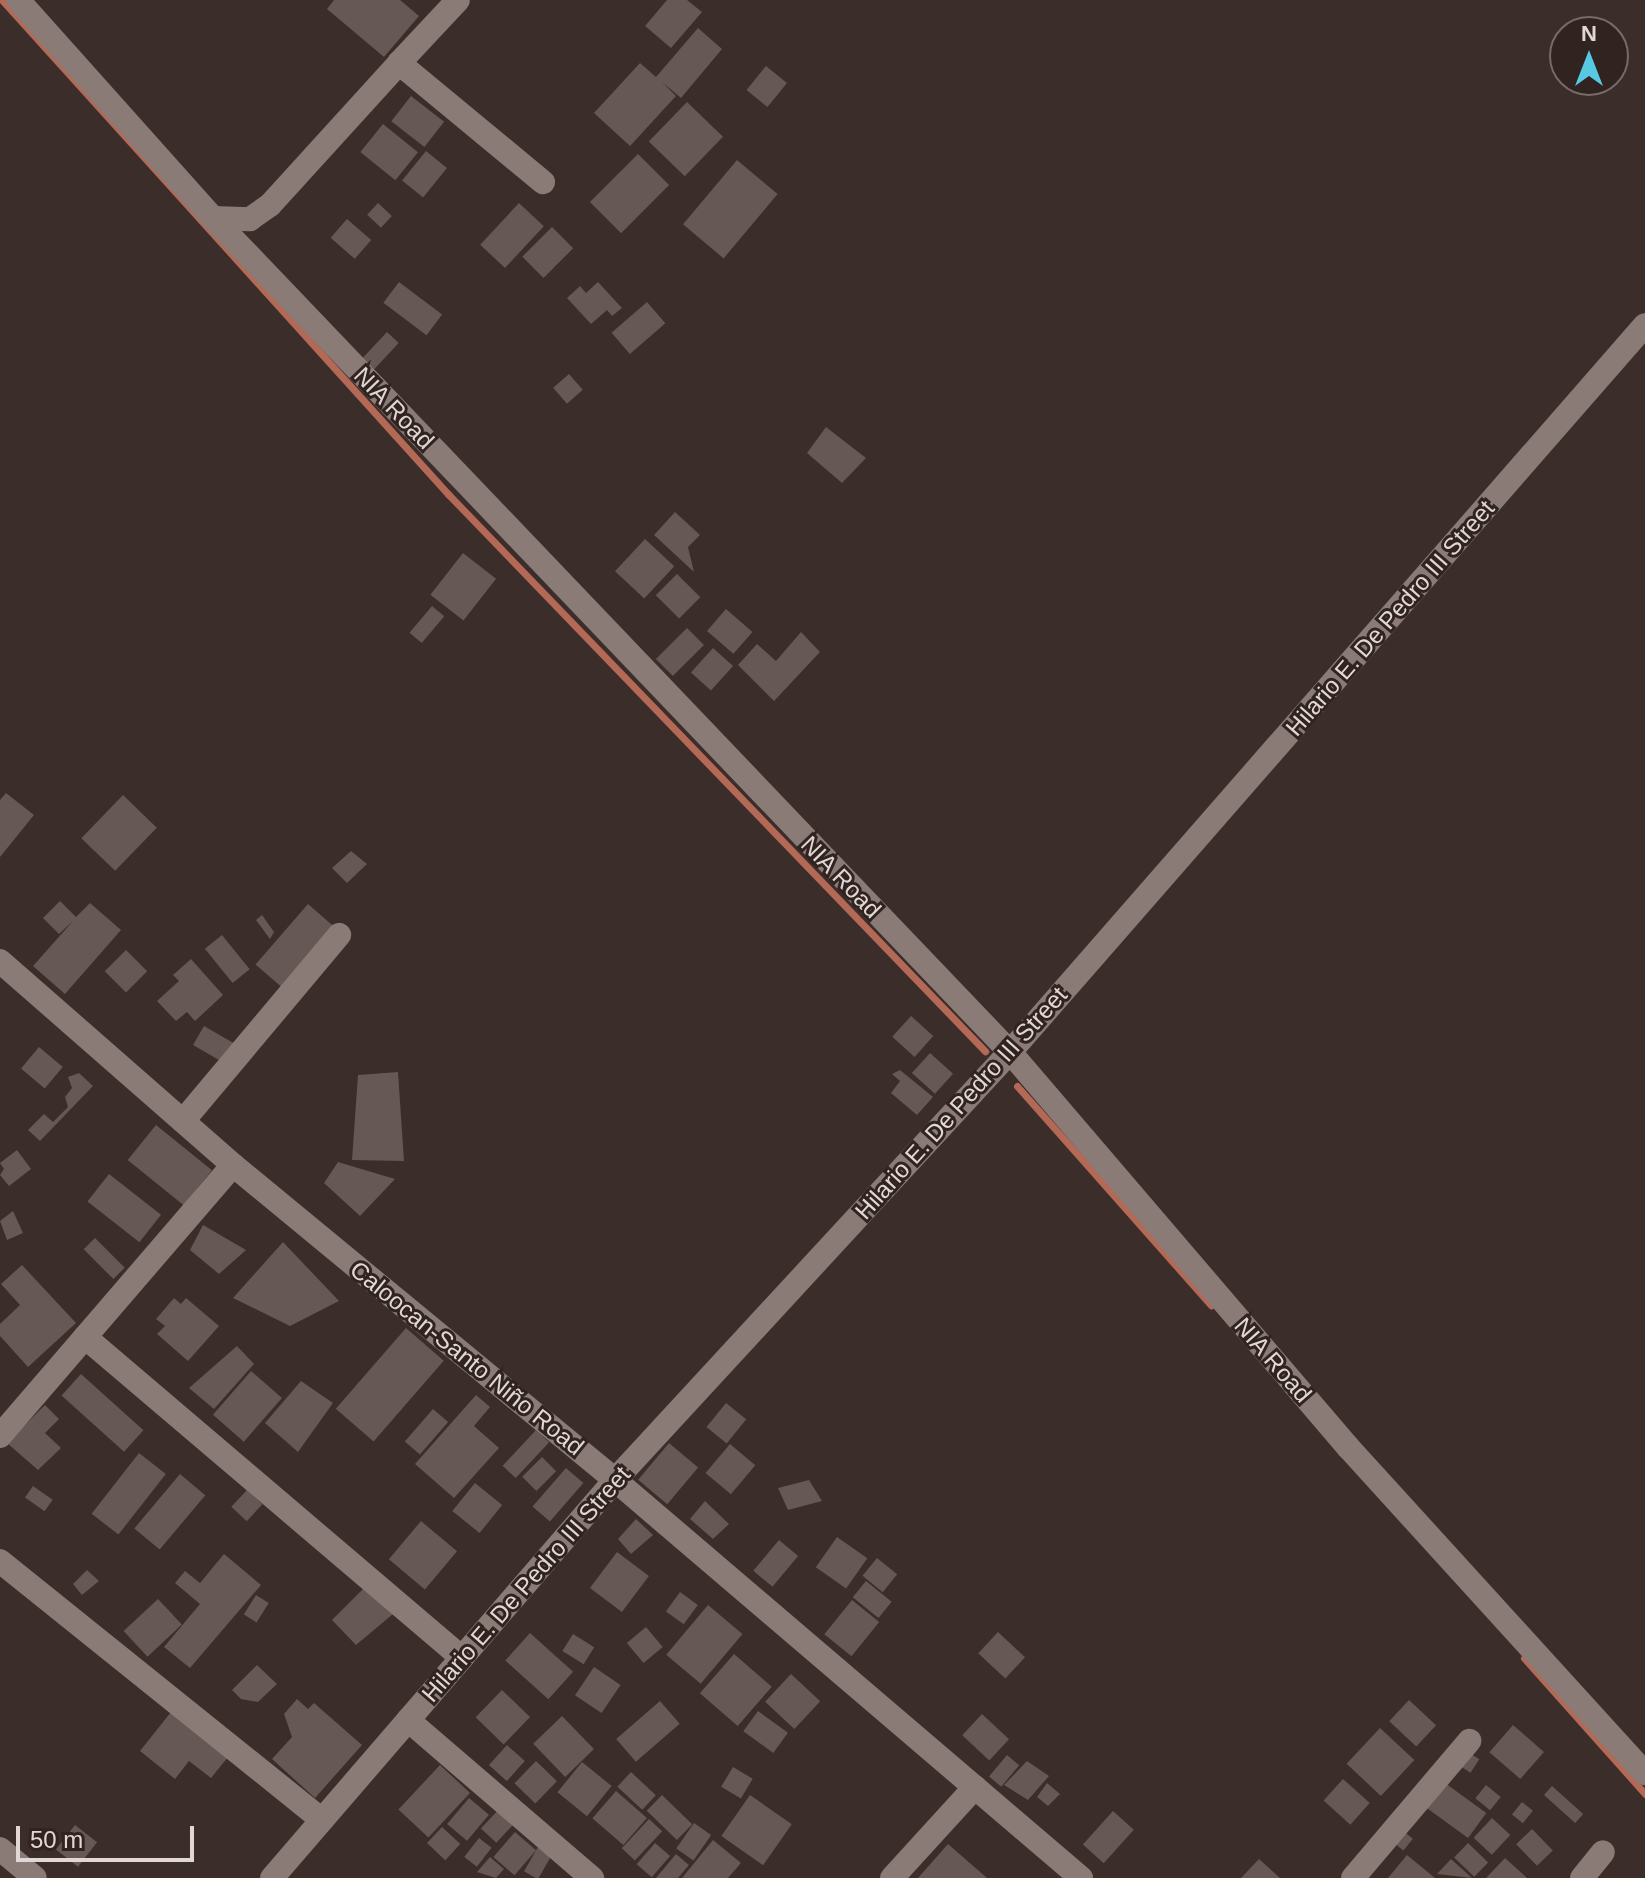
<!DOCTYPE html>
<html>
<head>
<meta charset="utf-8">
<style>
  body { margin:0 }
  #map { position:relative; width:1645px; height:1878px; overflow:hidden; background:#3a2d2a; font-family:Arial,sans-serif }
  div>[style] { position:absolute }
  .stream>* { height:7px; margin:-3.5px; padding:0 3.5px; transform-origin:3.5px; border-radius:3.5px; background:#b46956 }
  .building>* { inset:0; background:#665854; transform-origin:0 0 }
  .minor>* { height:24px; margin:-12px; padding:0 12px; transform-origin:12px; border-radius:12px; background:#8a7b77 }
  span { translate:-50% -50%; white-space:nowrap; text-align:center; line-height:1.15; -webkit-text-stroke:6px #302320; paint-order:stroke }
  .street-label { font-size:24px; color:#e1d8d6 }
  .north { position:absolute; left:1549px; top:16px; width:80px; height:80px; box-sizing:border-box; background:#302320; border:2px solid #776b69; border-radius:50%; rotate:0deg; font-size:22px; font-weight:700; line-height:32px; text-align:center; color:#e1d8d6 }
  .north::after { content:''; display:block; margin:auto; width:28px; height:36px; background:#58c9e3; clip-path:polygon(50% 0,100% 100%,50% 72%,0 100%) }
  .scale { position:absolute; left:16px; top:1826px; width:178px; height:36px; box-sizing:border-box; border:4px solid #e1d8d6; border-top:0; padding-left:10px; font-size:24px; line-height:28px; white-space:nowrap; color:#e1d8d6; -webkit-text-stroke:6px #302320; paint-order:stroke }
</style>
</head>
<body>
<div id="map">
  <div class="stream">
    <i style="left:2px;top:0;width:666px;rotate:47.92deg"></i>
    <i style="left:448px;top:494px;width:774px;rotate:46.05deg"></i>
    <i style="left:1017px;top:1086px;width:293px;rotate:48.5deg"></i>
    <i style="left:1524px;top:1658px;width:182px;rotate:48.3deg"></i>
  </div>
  <div class="building">
    <i style="clip-path:polygon(334px 0,400px 0,419px 16px,384px 57px,327px 9px)"></i>
    <i style="clip-path:polygon(667px 0,687px 0,702px 12px,671px 48px,645px 26px)"></i>
    <i style="clip-path:polygon(698px 28px,722px 49px,681px 98px,662px 82px,676px 96px,630px 146px,594px 113px,640px 63px,656px 77px)"></i>
    <i style="left:766px;top:66px;width:27px;height:31px;rotate:39deg"></i>
    <i style="left:411px;top:96px;width:42px;height:32px;rotate:38deg"></i>
    <i style="left:687px;top:102px;width:50px;height:55px;rotate:44deg"></i>
    <i style="left:383px;top:124px;width:45px;height:36px;rotate:39deg"></i>
    <i style="left:426px;top:151px;width:27px;height:38px;rotate:39deg"></i>
    <i style="left:638px;top:154px;width:44px;height:68px;rotate:45deg"></i>
    <i style="left:737px;top:160px;width:53px;height:84px;rotate:40deg"></i>
    <i style="left:378px;top:203px;width:19px;height:16px;rotate:43deg"></i>
    <i style="left:519px;top:203px;width:34px;height:57px;rotate:43deg"></i>
    <i style="left:347px;top:219px;width:32px;height:25px;rotate:41deg"></i>
    <i style="left:552px;top:227px;width:30px;height:42px;rotate:45deg"></i>
    <i style="left:399px;top:282px;width:54px;height:26px;rotate:37deg"></i>
    <i style="clip-path:polygon(598px 282px,622px 308px,612px 316px,607px 310px,591px 324px,567px 298px,580px 286px,586px 293px)"></i>
    <i style="left:647px;top:302px;width:28px;height:47px;rotate:49deg"></i>
    <i style="left:387px;top:332px;width:16px;height:36px;rotate:43deg"></i>
    <i style="left:569px;top:374px;width:21px;height:21px;rotate:49deg"></i>
    <i style="clip-path:polygon(826px 427px,866px 458px,842px 483px,807px 453px)"></i>
    <i style="clip-path:polygon(675px 512px,700px 535px,688px 547px,694px 572px,654px 535px)"></i>
    <i style="left:645px;top:539px;width:40px;height:44px;rotate:43deg"></i>
    <i style="left:463px;top:553px;width:42px;height:53px;rotate:38deg"></i>
    <i style="left:677px;top:574px;width:33px;height:30px;rotate:45deg"></i>
    <i style="left:432px;top:606px;width:16px;height:35px;rotate:40deg"></i>
    <i style="left:726px;top:609px;width:35px;height:29px;rotate:41deg"></i>
    <i style="left:687px;top:628px;width:24px;height:44px;rotate:45deg"></i>
    <i style="clip-path:polygon(801px 632px,820px 652px,774px 701px,738px 665px,757px 644px,776px 661px)"></i>
    <i style="left:713px;top:648px;width:27px;height:33px;rotate:42deg"></i>
    <i style="clip-path:polygon(6px 793px,34px 815px,0 857px,0 800px)"></i>
    <i style="left:123px;top:795px;width:47px;height:60px;rotate:44deg"></i>
    <i style="clip-path:polygon(351px 851px,367px 864px,347px 883px,332px 868px)"></i>
    <i style="clip-path:polygon(60px 901px,76px 917px,90px 903px,121px 930px,65px 994px,33px 966px,73px 921px,59px 934px,43px 918px)"></i>
    <i style="left:308px;top:904px;width:35px;height:80px;rotate:41deg"></i>
    <i style="clip-path:polygon(262px 915px,274px 932px,270px 939px,256px 920px)"></i>
    <i style="left:222px;top:935px;width:44px;height:22px;rotate:51deg"></i>
    <i style="left:126px;top:950px;width:30px;height:30px;rotate:45deg"></i>
    <i style="clip-path:polygon(191px 959px,223px 995px,195px 1021px,187px 1012px,176px 1021px,157px 1001px,179px 981px,173px 975px)"></i>
    <i style="left:911px;top:1016px;width:30px;height:28px;rotate:42deg"></i>
    <i style="left:204px;top:1026px;width:36px;height:22px;rotate:30deg"></i>
    <i style="left:39px;top:1047px;width:31px;height:28px;rotate:40deg"></i>
    <i style="left:930px;top:1053px;width:31px;height:27px;rotate:42deg"></i>
    <i style="clip-path:polygon(900px 1070px,933px 1097px,917px 1115px,891px 1093px,900px 1081px,892px 1074px)"></i>
    <i style="clip-path:polygon(398px 1072px,404px 1161px,352px 1160px,358px 1075px)"></i>
    <i style="clip-path:polygon(79px 1073px,93px 1086px,40px 1141px,28px 1130px,44px 1114px,53px 1122px,68px 1107px,65px 1097px,72px 1088px,68px 1077px)"></i>
    <i style="left:156px;top:1125px;width:72px;height:45px;rotate:39deg"></i>
    <i style="clip-path:polygon(17px 1150px,31px 1169px,9px 1186px,0 1175px,4px 1169px,0 1163px)"></i>
    <i style="clip-path:polygon(338px 1162px,395px 1179px,360px 1216px,324px 1183px)"></i>
    <i style="left:109px;top:1174px;width:66px;height:35px;rotate:38deg"></i>
    <i style="clip-path:polygon(13px 1211px,23px 1233px,7px 1240px,0 1221px)"></i>
    <i style="clip-path:polygon(203px 1225px,246px 1250px,219px 1274px,190px 1250px)"></i>
    <i style="left:95px;top:1238px;width:42px;height:16px;rotate:45deg"></i>
    <i style="clip-path:polygon(283px 1242px,339px 1301px,290px 1326px,233px 1298px)"></i>
    <i style="clip-path:polygon(22px 1265px,76px 1323px,28px 1367px,0 1336px,0 1324px,20px 1305px,1px 1284px)"></i>
    <i style="clip-path:polygon(174px 1298px,181px 1304px,186px 1298px,219px 1326px,188px 1361px,157px 1334px,165px 1326px,156px 1319px)"></i>
    <i style="left:406px;top:1328px;width:50px;height:107px;rotate:41deg"></i>
    <i style="clip-path:polygon(237px 1346px,254px 1364px,214px 1409px,189px 1388px)"></i>
    <i style="left:251px;top:1371px;width:41px;height:58px;rotate:41deg"></i>
    <i style="left:81px;top:1374px;width:84px;height:29px;rotate:42deg"></i>
    <i style="clip-path:polygon(301px 1381px,333px 1403px,298px 1452px,265px 1423px)"></i>
    <i style="clip-path:polygon(476px 1395px,490px 1407px,474px 1426px,499px 1448px,454px 1498px,415px 1464px)"></i>
    <i style="left:726px;top:1403px;width:26px;height:31px;rotate:39deg"></i>
    <i style="clip-path:polygon(45px 1405px,59px 1419px,45px 1433px,61px 1448px,38px 1470px,7px 1443px)"></i>
    <i style="left:433px;top:1409px;width:20px;height:43px;rotate:41deg"></i>
    <i style="left:536px;top:1430px;width:18px;height:49px;rotate:43deg"></i>
    <i style="left:669px;top:1443px;width:38px;height:48px;rotate:40deg"></i>
    <i style="left:730px;top:1444px;width:33px;height:38px;rotate:40deg"></i>
    <i style="left:139px;top:1453px;width:34px;height:77px;rotate:38deg"></i>
    <i style="left:542px;top:1457px;width:20px;height:28px;rotate:45deg"></i>
    <i style="left:566px;top:1468px;width:23px;height:51px;rotate:41deg"></i>
    <i style="left:180px;top:1474px;width:33px;height:71px;rotate:40deg"></i>
    <i style="clip-path:polygon(809px 1480px,822px 1501px,788px 1510px,778px 1488px)"></i>
    <i style="left:475px;top:1483px;width:35px;height:36px;rotate:39deg"></i>
    <i style="left:33px;top:1486px;width:24px;height:14px;rotate:35deg"></i>
    <i style="left:247px;top:1490px;width:21px;height:23px;rotate:43deg"></i>
    <i style="clip-path:polygon(705px 1501px,729px 1524px,713px 1539px,690px 1519px)"></i>
    <i style="clip-path:polygon(636px 1519px,653px 1535px,631px 1554px,618px 1539px)"></i>
    <i style="left:421px;top:1521px;width:47px;height:50px;rotate:40deg"></i>
    <i style="left:837px;top:1537px;width:37px;height:37px;rotate:35deg"></i>
    <i style="left:779px;top:1540px;width:25px;height:40px;rotate:40deg"></i>
    <i style="left:617px;top:1552px;width:40px;height:45px;rotate:37deg"></i>
    <i style="clip-path:polygon(224px 1554px,261px 1585px,190px 1668px,164px 1647px,200px 1604px,175px 1583px,185px 1571px,200px 1583px)"></i>
    <i style="left:877px;top:1558px;width:26px;height:23px;rotate:39deg"></i>
    <i style="clip-path:polygon(87px 1570px,99px 1581px,82px 1595px,73px 1584px)"></i>
    <i style="left:866px;top:1581px;width:33px;height:21px;rotate:39deg"></i>
    <i style="clip-path:polygon(364px 1588px,393px 1614px,356px 1645px,332px 1620px)"></i>
    <i style="left:680px;top:1592px;width:22px;height:24px;rotate:36deg"></i>
    <i style="left:256px;top:1595px;width:15px;height:23px;rotate:32deg"></i>
    <i style="left:158px;top:1599px;width:35px;height:47px;rotate:47deg"></i>
    <i style="left:852px;top:1600px;width:35px;height:44px;rotate:39deg"></i>
    <i style="left:708px;top:1605px;width:45px;height:65px;rotate:40deg"></i>
    <i style="left:646px;top:1627px;width:26px;height:25px;rotate:50deg"></i>
    <i style="left:998px;top:1632px;width:37px;height:29px;rotate:43deg"></i>
    <i style="left:530px;top:1633px;width:58px;height:37px;rotate:42deg"></i>
    <i style="left:573px;top:1634px;width:25px;height:20px;rotate:32deg"></i>
    <i style="left:734px;top:1654px;width:50px;height:52px;rotate:41deg"></i>
    <i style="clip-path:polygon(257px 1665px,277px 1684px,258px 1702px,241px 1699px,232px 1690px)"></i>
    <i style="left:594px;top:1667px;width:32px;height:34px;rotate:34deg"></i>
    <i style="left:791px;top:1674px;width:40px;height:38px;rotate:43deg"></i>
    <i style="left:502px;top:1690px;width:39px;height:38px;rotate:44deg"></i>
    <i style="clip-path:polygon(297px 1699px,308px 1709px,314px 1703px,362px 1745px,315px 1798px,272px 1759px,292px 1737px,284px 1714px)"></i>
    <i style="left:1409px;top:1700px;width:37px;height:29px;rotate:43deg"></i>
    <i style="left:660px;top:1701px;width:30px;height:58px;rotate:49deg"></i>
    <i style="left:758px;top:1711px;width:37px;height:25px;rotate:36deg"></i>
    <i style="clip-path:polygon(171px 1712px,228px 1757px,211px 1778px,189px 1761px,175px 1779px,140px 1751px)"></i>
    <i style="left:982px;top:1714px;width:37px;height:29px;rotate:43deg"></i>
    <i style="left:562px;top:1716px;width:46px;height:40px;rotate:46deg"></i>
    <i style="left:1513px;top:1725px;width:41px;height:36px;rotate:41deg"></i>
    <i style="left:1380px;top:1728px;width:47px;height:49px;rotate:43deg"></i>
    <i style="left:507px;top:1745px;width:24px;height:27px;rotate:42deg"></i>
    <i style="left:1465px;top:1750px;width:17px;height:16px;rotate:33deg"></i>
    <i style="left:1007px;top:1755px;width:16px;height:28px;rotate:40deg"></i>
    <i style="left:536px;top:1761px;width:29px;height:31px;rotate:44deg"></i>
    <i style="clip-path:polygon(1027px 1761px,1049px 1776px,1028px 1800px,1004px 1785px)"></i>
    <i style="left:582px;top:1762px;width:38px;height:39px;rotate:39deg"></i>
    <i style="left:440px;top:1765px;width:41px;height:61px;rotate:43deg"></i>
    <i style="left:733px;top:1767px;width:23px;height:23px;rotate:31deg"></i>
    <i style="left:631px;top:1772px;width:34px;height:20px;rotate:43deg"></i>
    <i style="left:1343px;top:1779px;width:36px;height:29px;rotate:42deg"></i>
    <i style="clip-path:polygon(1047px 1783px,1060px 1794px,1048px 1806px,1037px 1797px)"></i>
    <i style="left:1445px;top:1783px;width:51px;height:31px;rotate:36deg"></i>
    <i style="left:1486px;top:1785px;width:19px;height:17px;rotate:39deg"></i>
    <i style="left:1552px;top:1786px;width:42px;height:12px;rotate:42deg"></i>
    <i style="left:616px;top:1791px;width:41px;height:36px;rotate:41deg"></i>
    <i style="left:662px;top:1795px;width:42px;height:22px;rotate:44deg"></i>
    <i style="left:750px;top:1795px;width:51px;height:50px;rotate:35deg"></i>
    <i style="left:469px;top:1798px;width:26px;height:34px;rotate:40deg"></i>
    <i style="left:1522px;top:1802px;width:14px;height:16px;rotate:39deg"></i>
    <i style="left:500px;top:1808px;width:21px;height:28px;rotate:43deg"></i>
    <i style="left:1113px;top:1811px;width:28px;height:45px;rotate:42deg"></i>
    <i style="left:1492px;top:1818px;width:25px;height:27px;rotate:43deg"></i>
    <i style="left:649px;top:1819px;width:18px;height:40px;rotate:43deg"></i>
    <i style="left:694px;top:1823px;width:21px;height:31px;rotate:35deg"></i>
    <i style="left:75px;top:1825px;width:28px;height:31px;rotate:38deg"></i>
    <i style="left:442px;top:1827px;width:25px;height:22px;rotate:43deg"></i>
    <i style="left:1532px;top:1829px;width:30px;height:22px;rotate:46deg"></i>
    <i style="left:1402px;top:1830px;width:14px;height:15px;rotate:39deg"></i>
    <i style="left:515px;top:1832px;width:28px;height:33px;rotate:41deg"></i>
    <i style="left:479px;top:1838px;width:16px;height:24px;rotate:38deg"></i>
    <i style="clip-path:polygon(713px 1840px,741px 1863px,728px 1878px,682px 1878px)"></i>
    <i style="left:655px;top:1843px;width:20px;height:28px;rotate:41deg"></i>
    <i style="left:1468px;top:1843px;width:28px;height:20px;rotate:44deg"></i>
    <i style="clip-path:polygon(948px 1844px,987px 1878px,918px 1878px)"></i>
    <i style="left:538px;top:1847px;width:16px;height:28px;rotate:30deg"></i>
    <i style="clip-path:polygon(676px 1854px,689px 1865px,678px 1878px,656px 1878px)"></i>
    <i style="clip-path:polygon(1407px 1855px,1435px 1878px,1388px 1878px)"></i>
    <i style="clip-path:polygon(490px 1857px,504px 1869px,496px 1878px,477px 1872px)"></i>
    <i style="clip-path:polygon(1505px 1858px,1527px 1878px,1486px 1878px)"></i>
    <i style="clip-path:polygon(1259px 1859px,1280px 1878px,1241px 1878px)"></i>
    <i style="clip-path:polygon(1451px 1859px,1472px 1878px,1437px 1874px)"></i>
  </div>
  <div class="minor">
    <i style="left:18px;top:0;width:292px;rotate:48.2deg"></i>
    <i style="left:213px;top:218px;width:1154px;rotate:46.3deg"></i>
    <i style="left:1010px;top:1052px;width:520px;rotate:49.45deg"></i>
    <i style="left:1348px;top:1447px;width:441px;rotate:47.7deg"></i>
    <i style="left:399px;top:63px;width:86px;rotate:-46.9deg"></i>
    <i style="left:213px;top:218px;width:37px;rotate:2deg"></i>
    <i style="left:250px;top:219px;width:24px;rotate:-35deg"></i>
    <i style="left:270px;top:205px;width:192px;rotate:-47.7deg"></i>
    <i style="left:399px;top:63px;width:187px;rotate:39.6deg"></i>
    <i style="left:0;top:961px;width:310px;rotate:41.2deg"></i>
    <i style="left:233px;top:1165px;width:495px;rotate:39.5deg"></i>
    <i style="left:615px;top:1480px;width:613px;rotate:40.5deg"></i>
    <i style="left:183px;top:1121px;width:243px;rotate:-50deg"></i>
    <i style="left:85px;top:1337px;width:495px;rotate:40.4deg"></i>
    <i style="left:0;top:1436px;width:357px;rotate:-49.3deg"></i>
    <i style="left:0;top:1561px;width:413px;rotate:38.8deg"></i>
    <i style="left:408px;top:1720px;width:243px;rotate:40.7deg"></i>
    <i style="left:0;top:1849px;width:45px;rotate:39.6deg"></i>
    <i style="left:272px;top:1878px;width:525px;rotate:-49.24deg"></i>
    <i style="left:615px;top:1480px;width:582px;rotate:-47.3deg"></i>
    <i style="left:1010px;top:1052px;width:965px;rotate:-48.86deg"></i>
    <i style="left:892px;top:1878px;width:123px;rotate:-47.6deg"></i>
    <i style="left:1353px;top:1878px;width:180px;rotate:-49.7deg"></i>
    <i style="left:1582px;top:1878px;width:33px;rotate:-51deg"></i>
  </div>
  <div class="street-label">
    <span style="left:394px;top:408px;rotate:46deg">NIA Road</span>
    <span style="left:1390px;top:618px;rotate:-49deg">Hilario E. De Pedro III Street</span>
    <span style="left:841px;top:877px;rotate:46deg">NIA Road</span>
    <span style="left:961px;top:1103px;rotate:-48deg">Hilario E. De Pedro III Street</span>
    <span style="left:467px;top:1358px;rotate:39deg">Caloocan-Santo Niño Road</span>
    <span style="left:1273px;top:1360px;rotate:49deg">NIA Road</span>
    <span style="left:526px;top:1584px;rotate:-49deg">Hilario E. De Pedro III Street</span>
  </div>
  <div class="north">N</div>
  <div class="scale">50 m</div>
</div>
</body>
</html>
